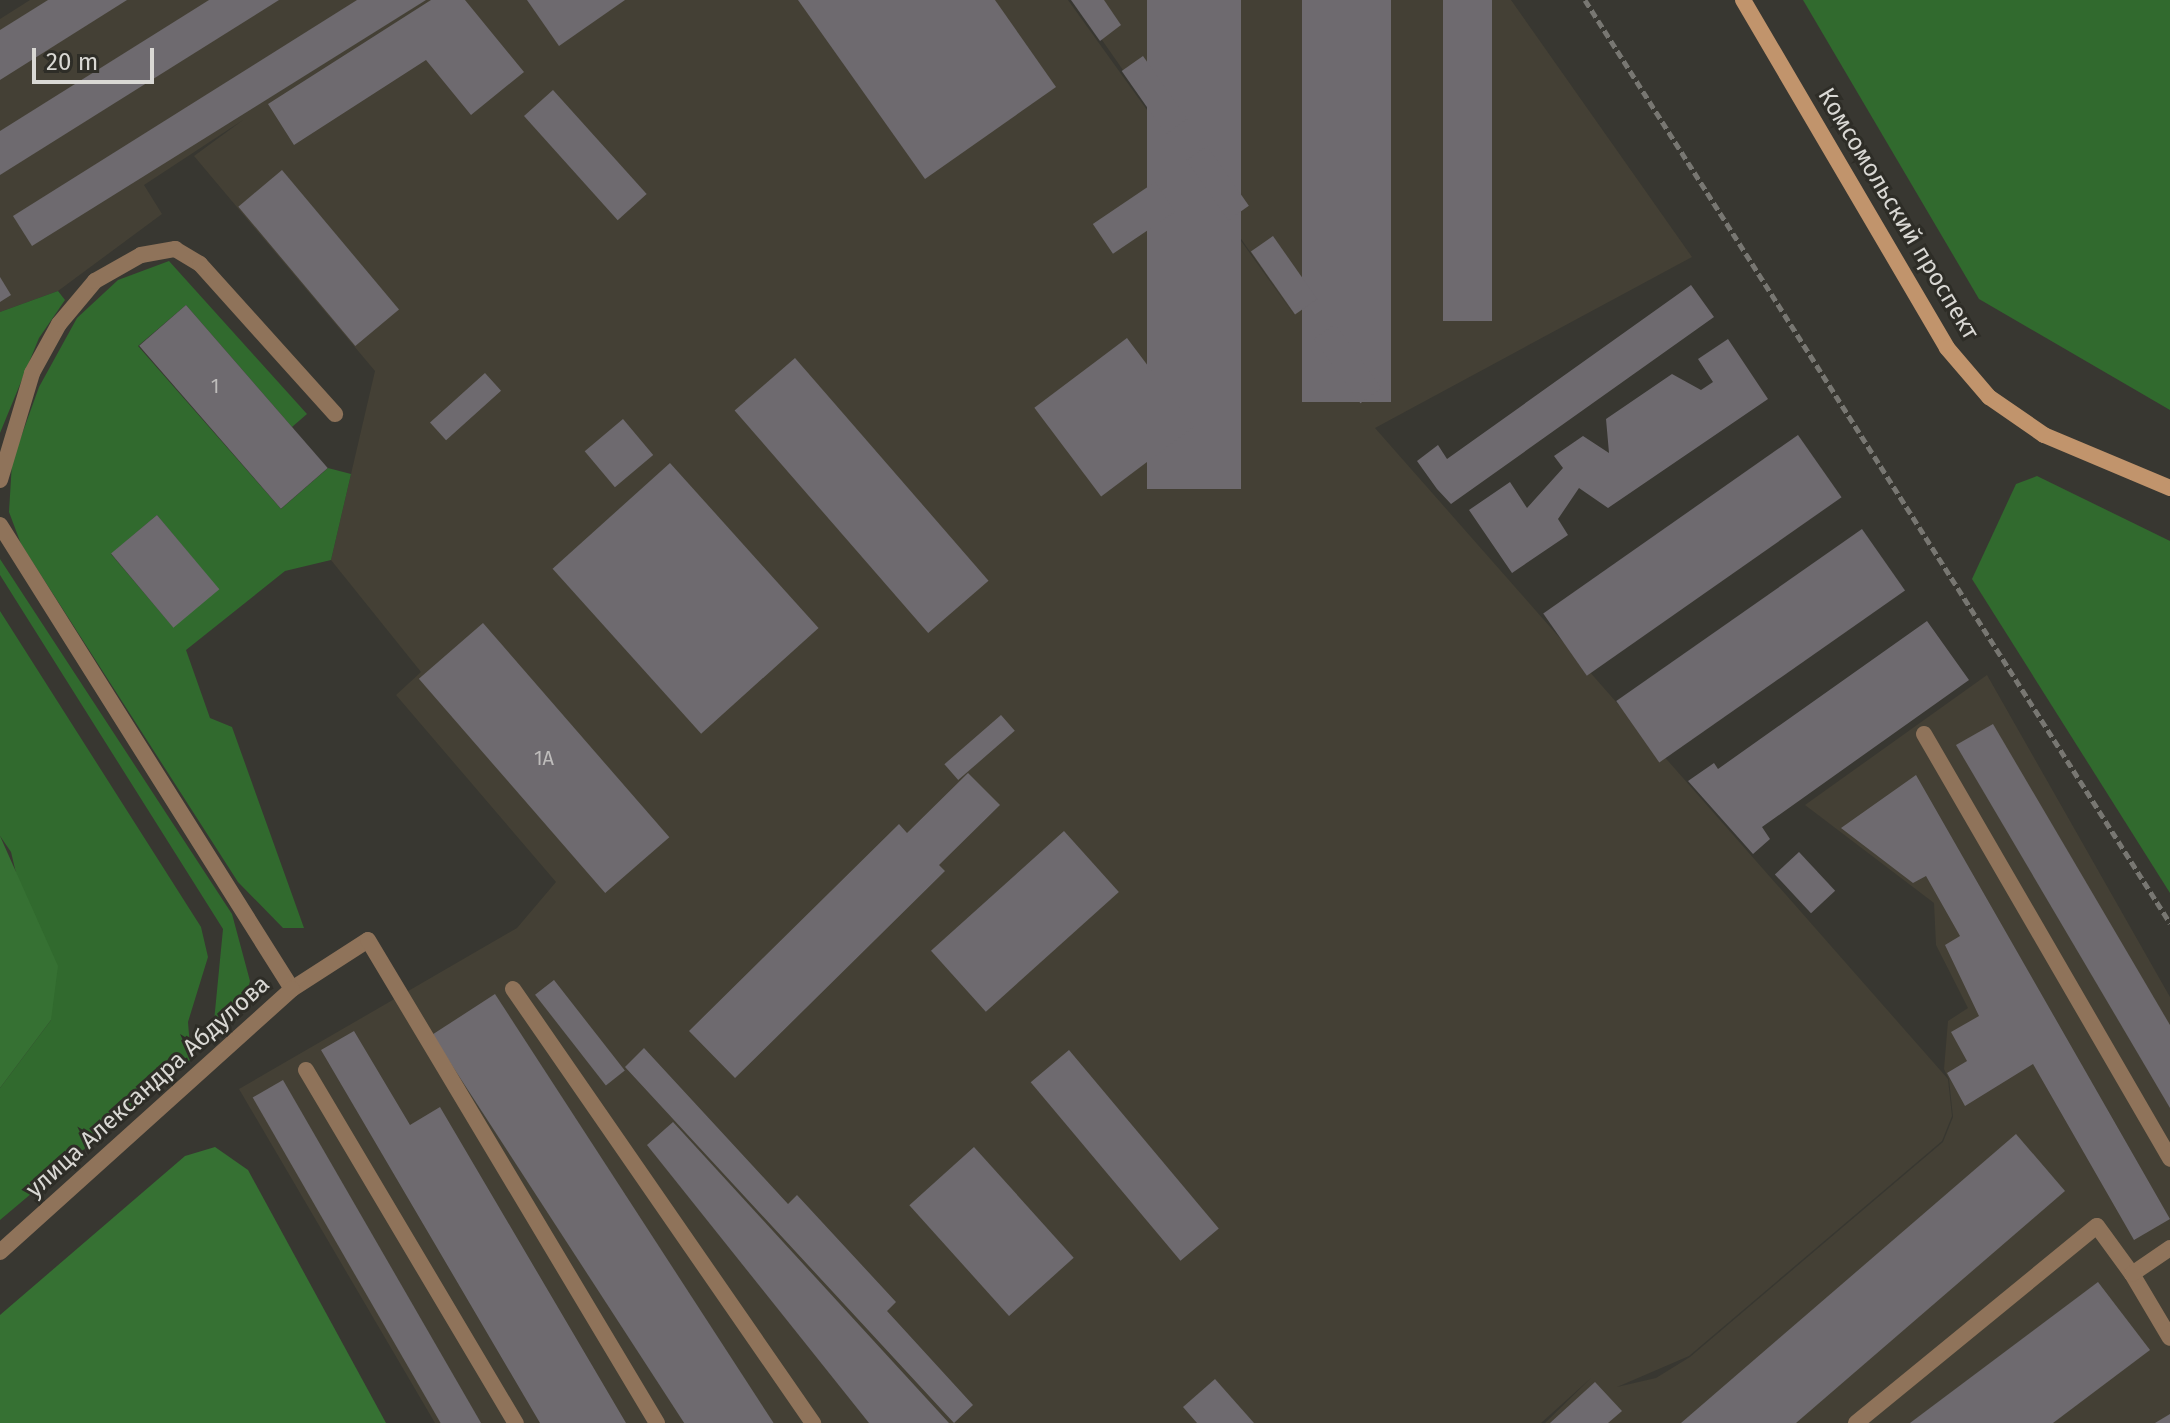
<!DOCTYPE html>
<html>
<head>
<meta charset="utf-8">
<style>
  body { margin:0 }
  #map { position:relative; width:2170px; height:1423px; overflow:hidden; background:#383731; font-family:"Fira Sans",sans-serif }
  div>[style] { position:absolute }
  .built>* { inset:0; background:#444035 }
  .green>* { inset:0; background:#316a2e }
  .forest>* { inset:0; background:#367133 }
  .building>* { inset:0; background:#6e6a6f; transform-origin:0 0 }
  .path>* { height:5px; margin-top:-2.5px; transform-origin:0; background:repeating-linear-gradient(90deg,#787772 0 8px,transparent 0 12px) }
  .lane>* { height:16px; margin:-8px; padding:0 8px; transform-origin:8px; border-radius:8px; background:#8f735a }
  .street>* { height:16px; margin:-8px; padding:0 8px; transform-origin:8px; border-radius:8px; background:#8f735a }
  .secondary>* { height:16px; margin:-8px; padding:0 8px; transform-origin:8px; border-radius:8px; background:#c1946c }
  span { translate:-50% -50%; white-space:nowrap; text-align:center; line-height:1.15; -webkit-text-stroke:6px #2e2d27; paint-order:stroke }
  .number-label { font-size:20px; color:#bebcbb }
  .number-label span { -webkit-text-stroke-width:0 }
  .street-label { font-size:24px; color:#d9d8d4 }
  .scale { position:absolute; left:32px; top:48px; width:122px; height:36px; box-sizing:border-box; border:4px solid #d9d8d4; border-top:0; padding-left:10px; font-size:24px; line-height:28px; white-space:nowrap; color:#d9d8d4; -webkit-text-stroke:6px #2e2d27; paint-order:stroke }
</style>
</head>
<body>
<div id="map">
  <div class="built">
    <i style="clip-path:polygon(30px 0,1068px 0,1295px 316px,1074px 0,1511px 0,1692px 257px,1375px 428px,1948px 1079px,1952px 1116px,1942px 1141px,1689px 1356px,1617px 1387px,1656px 1378px,1690px 1357px,1943px 1142px,1953px 1117px,1949px 1079px,1944px 1069px,1948px 1021px,1968px 1008px,1936px 945px,1934px 903px,1805px 805px,1987px 675px,2170px 997px,2170px 1423px,1545px 1423px,1591px 1378px,1541px 1423px,435px 1423px,239px 1089px,517px 928px,556px 882px,396px 695px,421px 672px,331px 560px,375px 371px,194px 156px,243px 120px,144px 185px,162px 214px,58px 291px,0 312px,0 19px)"></i>
  </div>
  <div class="green">
    <i style="clip-path:polygon(1803px 0,2170px 0,2170px 410px,1979px 299px)"></i>
    <i style="clip-path:polygon(evenodd,169px 261px,307px 414px,292px 427px,186px 305px,138px 346px,281px 509px,328px 468px,351px 474px,331px 560px,285px 571px,186px 650px,210px 718px,232px 727px,304px 928px,283px 928px,238px 882px,21px 544px,9px 512px,12px 462px,39px 387px,77px 318px,118px 280px,169px 261px,157px 515px,218px 589px,173px 627px,111px 554px,157px 515px)"></i>
    <i style="clip-path:polygon(58px 291px,65px 300px,39px 338px,0 433px,0 312px)"></i>
    <i style="clip-path:polygon(2037px 476px,2170px 541px,2170px 893px,1972px 579px,2016px 484px)"></i>
    <i style="clip-path:polygon(0 559px,232px 914px,250px 981px,243px 1008px,212px 1042px,223px 929px,0 575px)"></i>
    <i style="clip-path:polygon(0 611px,201px 927px,208px 957px,188px 1022px,191px 1059px,0 1220px,0 1088px,51px 1020px,11px 852px,0 836px)"></i>
  </div>
  <div class="forest">
    <i style="clip-path:polygon(0 836px,58px 966px,51px 1020px,0 1088px)"></i>
    <i style="clip-path:polygon(215px 1147px,248px 1170px,386px 1423px,0 1423px,0 1315px,185px 1156px)"></i>
  </div>
  <div class="building">
    <i style="clip-path:polygon(48px 0,127px 0,0 80px,0 30px)"></i>
    <i style="clip-path:polygon(209px 0,279px 0,0 175px,0 131px)"></i>
    <i style="clip-path:polygon(357px 0,426px 0,32px 246px,13px 216px)"></i>
    <i style="clip-path:polygon(431px 0,465px 0,524px 72px,471px 115px,426px 60px,294px 145px,268px 104px)"></i>
    <i style="clip-path:polygon(527px 0,625px 0,559px 46px)"></i>
    <i style="clip-path:polygon(798px 0,995px 0,1056px 87px,925px 179px)"></i>
    <i style="clip-path:polygon(1071px 0,1104px 0,1121px 25px,1100px 41px)"></i>
    <i style="left:1147px;top:0;width:94px;height:489px"></i>
    <i style="left:1302px;top:0;width:89px;height:402px"></i>
    <i style="left:1443px;top:0;width:49px;height:321px"></i>
    <i style="left:1143px;top:56px;width:77px;height:26px;rotate:55deg"></i>
    <i style="left:553px;top:90px;width:140px;height:39px;rotate:48deg"></i>
    <i style="left:1207px;top:146px;width:73px;height:25px;rotate:55deg"></i>
    <i style="left:282px;top:170px;width:182px;height:57px;rotate:50deg"></i>
    <i style="left:1155px;top:182px;width:36px;height:75px;rotate:56deg"></i>
    <i style="left:1273px;top:236px;width:77px;height:27px;rotate:55deg"></i>
    <i style="clip-path:polygon(0 277px,11px 295px,0 302px)"></i>
    <i style="clip-path:polygon(1691px 285px,1714px 317px,1451px 504px,1437px 489px,1417px 461px,1438px 445px,1447px 459px)"></i>
    <i style="left:186px;top:305px;width:216px;height:62px;rotate:49deg"></i>
    <i style="left:1335px;top:324px;width:79px;height:26px;rotate:54deg"></i>
    <i style="left:1127px;top:338px;width:111px;height:116px;rotate:53deg"></i>
    <i style="clip-path:polygon(1728px 339px,1768px 399px,1608px 508px,1579px 488px,1558px 519px,1568px 535px,1512px 573px,1469px 510px,1510px 482px,1527px 508px,1563px 468px,1554px 456px,1583px 436px,1609px 453px,1606px 419px,1672px 374px,1701px 390px,1713px 382px,1698px 359px)"></i>
    <i style="left:795px;top:358px;width:295px;height:80px;rotate:49deg"></i>
    <i style="left:485px;top:373px;width:24px;height:74px;rotate:48deg"></i>
    <i style="left:623px;top:419px;width:47px;height:50px;rotate:50deg"></i>
    <i style="left:1798px;top:435px;width:76px;height:311px;rotate:55deg"></i>
    <i style="left:670px;top:463px;width:222px;height:158px;rotate:48deg"></i>
    <i style="left:157px;top:515px;width:97px;height:60px;rotate:50deg"></i>
    <i style="left:1862px;top:529px;width:75px;height:300px;rotate:55deg"></i>
    <i style="clip-path:polygon(1927px 621px,1969px 680px,1762px 827px,1770px 839px,1753px 854px,1688px 781px,1714px 763px,1718px 769px)"></i>
    <i style="left:483px;top:623px;width:284px;height:85px;rotate:49deg"></i>
    <i style="left:1001px;top:715px;width:21px;height:75px;rotate:49deg"></i>
    <i style="clip-path:polygon(1993px 724px,2170px 1025px,2170px 1108px,1956px 745px)"></i>
    <i style="clip-path:polygon(968px 773px,1000px 805px,939px 865px,945px 871px,735px 1078px,689px 1031px,899px 824px,907px 833px)"></i>
    <i style="clip-path:polygon(1916px 775px,2170px 1219px,2134px 1240px,2033px 1064px,1965px 1106px,1947px 1073px,1967px 1061px,1951px 1032px,1979px 1016px,1945px 945px,1960px 936px,1926px 876px,1913px 883px,1841px 828px)"></i>
    <i style="left:1064px;top:831px;width:82px;height:179px;rotate:48deg"></i>
    <i style="left:1799px;top:852px;width:53px;height:33px;rotate:47deg"></i>
    <i style="left:554px;top:980px;width:115px;height:24px;rotate:52deg"></i>
    <i style="left:495px;top:994px;width:512px;height:75px;rotate:57deg"></i>
    <i style="clip-path:polygon(354px 1031px,410px 1125px,440px 1107px,626px 1423px,540px 1423px,321px 1050px)"></i>
    <i style="clip-path:polygon(644px 1048px,788px 1204px,797px 1195px,896px 1302px,887px 1311px,973px 1405px,954px 1423px,625px 1067px)"></i>
    <i style="left:1069px;top:1050px;width:233px;height:50px;rotate:50deg"></i>
    <i style="left:283px;top:1080px;width:398px;height:35px;rotate:60deg"></i>
    <i style="clip-path:polygon(673px 1122px,949px 1423px,869px 1423px,647px 1145px)"></i>
    <i style="clip-path:polygon(2016px 1134px,2065px 1191px,1796px 1423px,1681px 1423px)"></i>
    <i style="left:974px;top:1147px;width:149px;height:87px;rotate:48deg"></i>
    <i style="clip-path:polygon(2098px 1282px,2150px 1350px,2053px 1423px,1910px 1423px)"></i>
    <i style="clip-path:polygon(1215px 1379px,1254px 1423px,1197px 1423px,1183px 1407px)"></i>
    <i style="clip-path:polygon(1595px 1382px,1622px 1411px,1608px 1423px,1550px 1423px)"></i>
    <i style="clip-path:polygon(2170px 1414px,2170px 1423px,2155px 1423px)"></i>
  </div>
  <div class="path">
    <i style="left:1585px;top:0;width:1093px;rotate:57.63deg"></i>
  </div>
  <div class="lane">
    <i style="left:0;top:480px;width:112px;rotate:-73.3deg"></i>
    <i style="left:32px;top:373px;width:56px;rotate:-61.1deg"></i>
    <i style="left:59px;top:324px;width:56px;rotate:-50.1deg"></i>
    <i style="left:95px;top:281px;width:53px;rotate:-29.5deg"></i>
    <i style="left:141px;top:255px;width:35px;rotate:-10deg"></i>
    <i style="left:175px;top:249px;width:29px;rotate:31deg"></i>
    <i style="left:200px;top:264px;width:202px;rotate:48deg"></i>
    <i style="left:0;top:525px;width:548px;rotate:57.82deg"></i>
    <i style="left:292px;top:989px;width:90px;rotate:-32.8deg"></i>
    <i style="left:368px;top:940px;width:563px;rotate:59.11deg"></i>
    <i style="left:1924px;top:734px;width:491px;rotate:59.9deg"></i>
    <i style="left:513px;top:989px;width:528px;rotate:55.35deg"></i>
    <i style="left:306px;top:1070px;width:411px;rotate:59.3deg"></i>
    <i style="left:2132px;top:1274px;width:74px;rotate:59.3deg"></i>
    <i style="left:1856px;top:1423px;width:311px;rotate:-39.3deg"></i>
    <i style="left:2097px;top:1226px;width:59px;rotate:53.9deg"></i>
    <i style="left:2132px;top:1274px;width:46px;rotate:-34.4deg"></i>
  </div>
  <div class="street">
    <i style="left:0;top:1252px;width:393px;rotate:-42deg"></i>
  </div>
  <div class="secondary">
    <i style="left:1743px;top:0;width:403px;rotate:59.6deg"></i>
    <i style="left:1947px;top:348px;width:65px;rotate:49.4deg"></i>
    <i style="left:1989px;top:397px;width:67px;rotate:34.6deg"></i>
    <i style="left:2044px;top:435px;width:137px;rotate:22.8deg"></i>
  </div>
  <div class="number-label">
    <span style="left:215px;top:386px">1</span>
    <span style="left:544px;top:758px">1А</span>
  </div>
  <div class="street-label">
    <span style="left:1898px;top:214px;rotate:59deg">Комсомольский проспект</span>
    <span style="left:148px;top:1087px;rotate:-42deg">улица Александра Абдулова</span>
  </div>
  <div class="scale">20 m</div>
</div>
</body>
</html>
